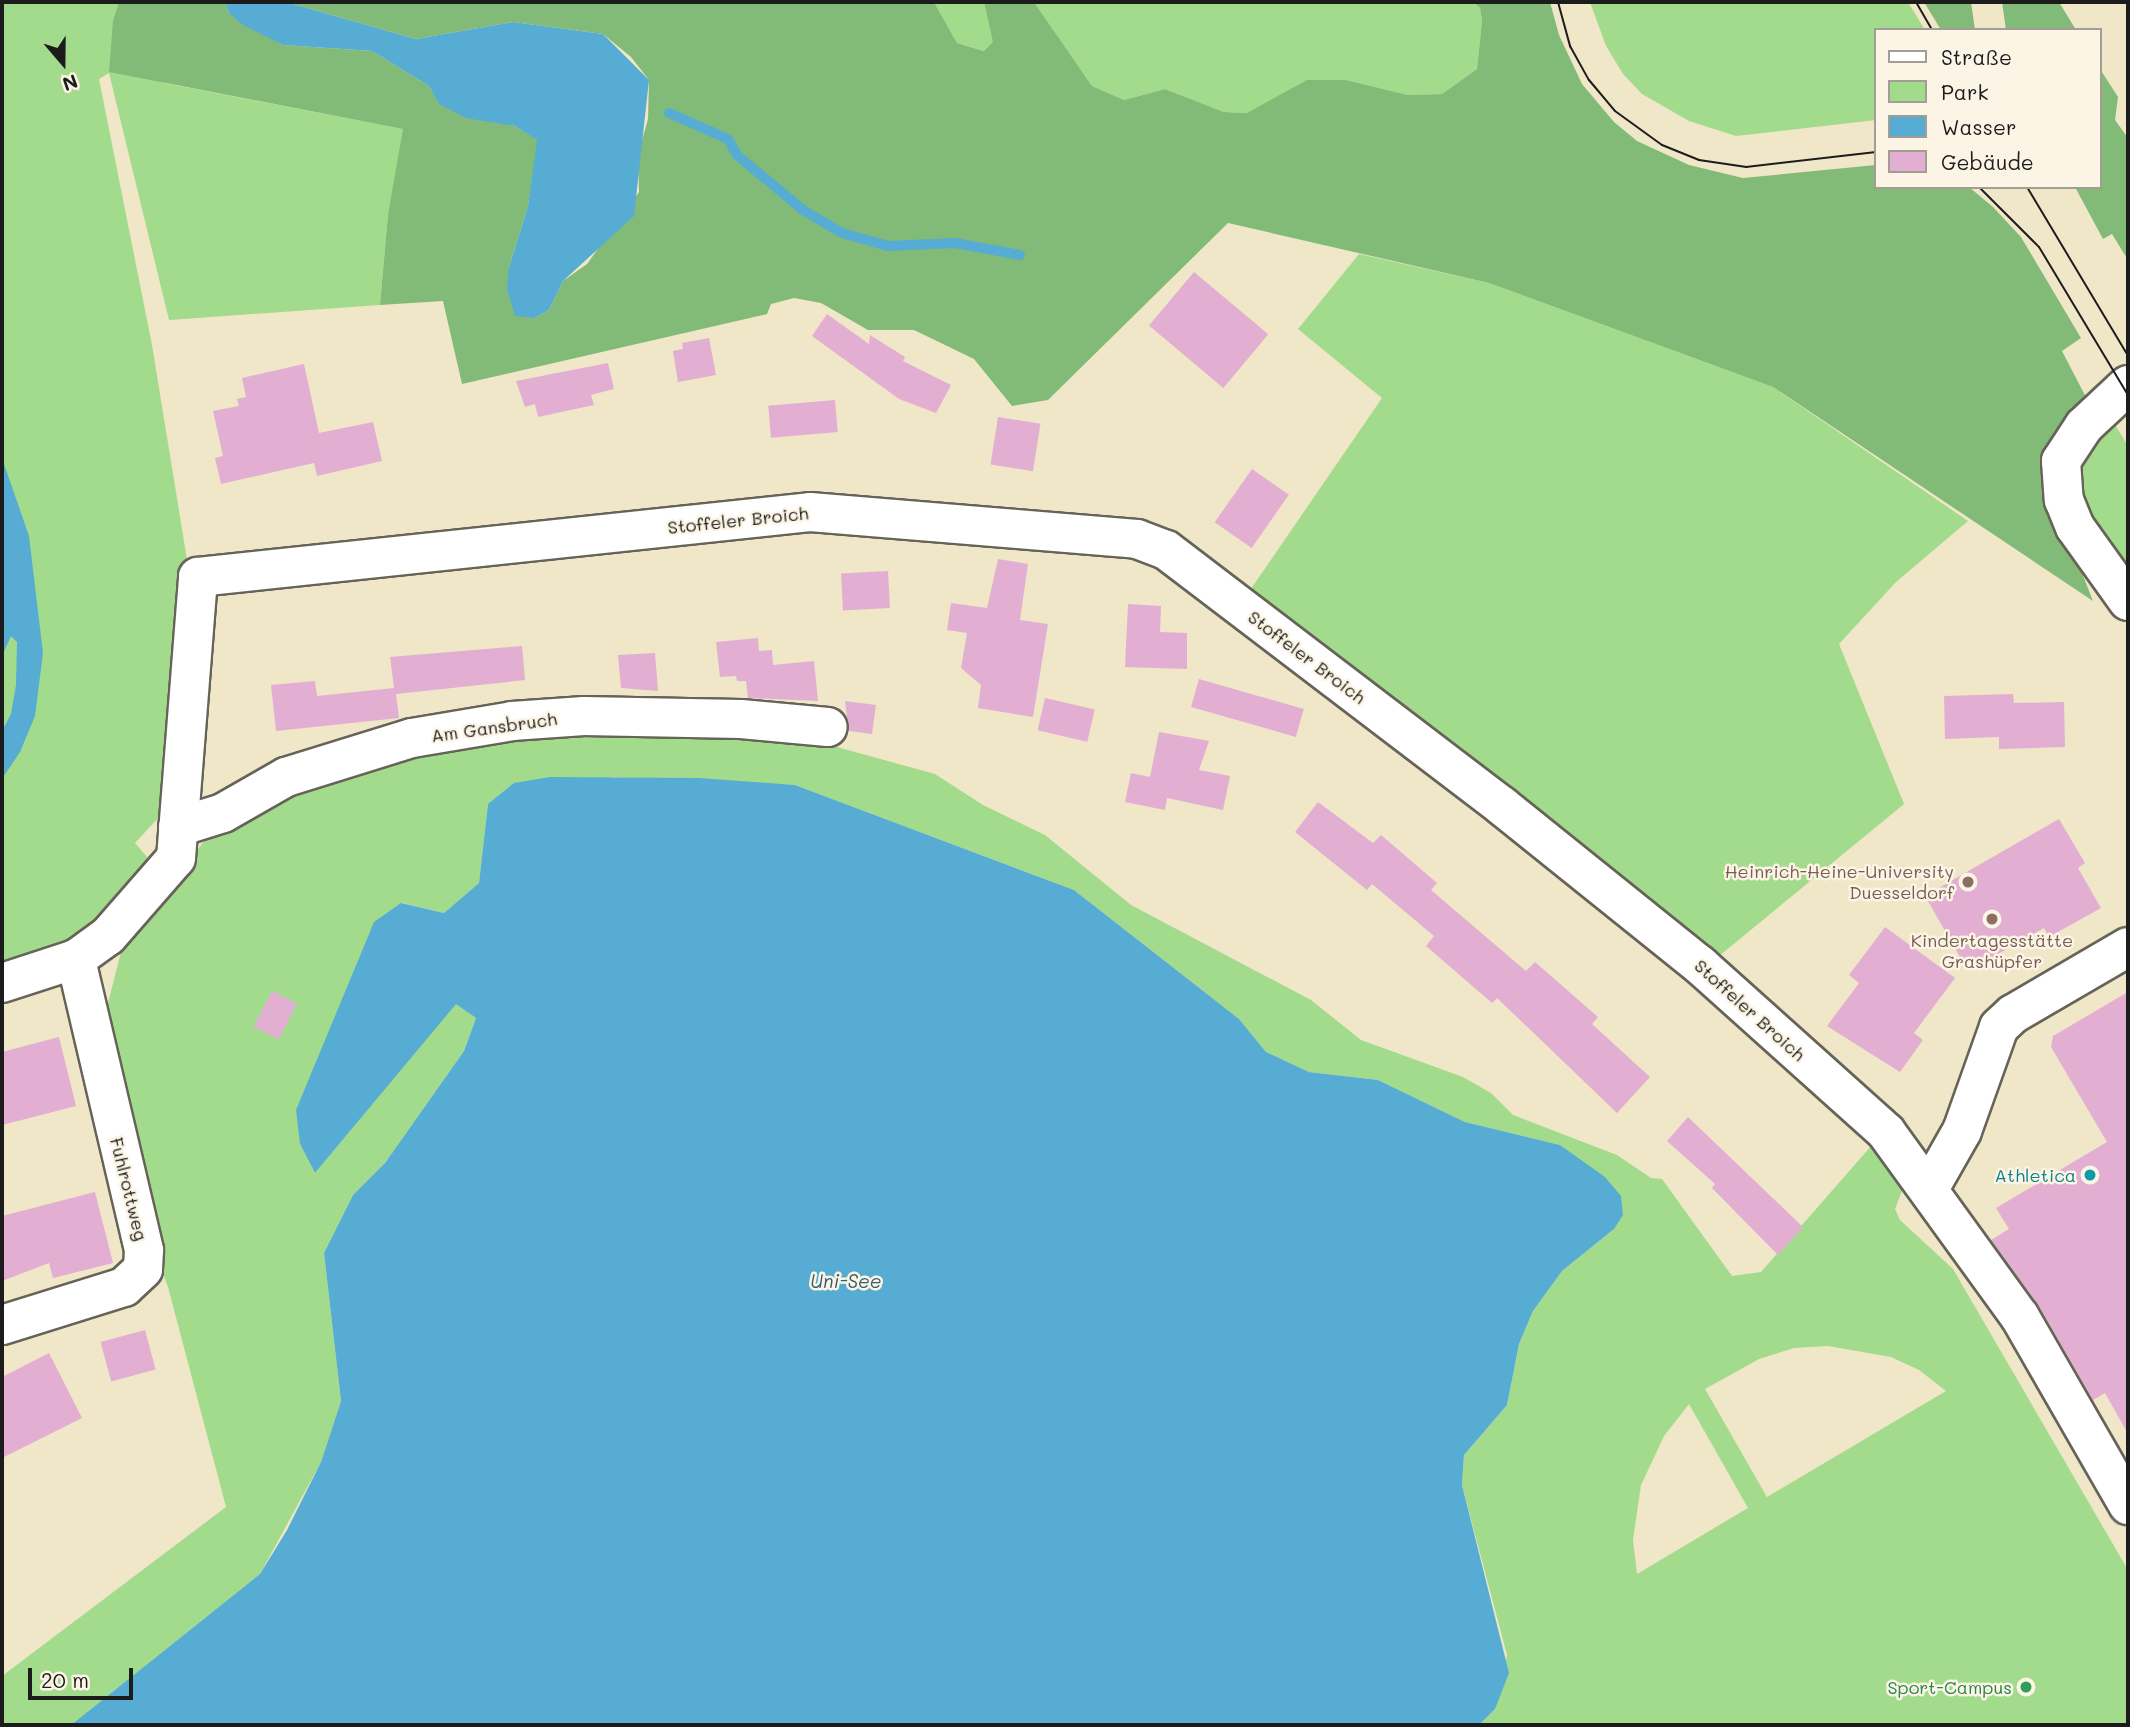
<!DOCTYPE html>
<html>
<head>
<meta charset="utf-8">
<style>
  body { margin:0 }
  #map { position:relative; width:2130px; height:1727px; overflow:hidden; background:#f0e6c8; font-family:Mali,sans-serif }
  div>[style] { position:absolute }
  .green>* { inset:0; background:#a3db8d }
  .forest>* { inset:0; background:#82bb78 }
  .water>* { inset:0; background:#57acd3 }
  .stream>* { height:10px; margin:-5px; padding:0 5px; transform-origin:5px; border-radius:5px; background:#57acd3 }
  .building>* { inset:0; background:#e2afd2; transform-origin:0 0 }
  .roads { filter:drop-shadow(2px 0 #666358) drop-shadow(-2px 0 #666358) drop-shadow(0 2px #666358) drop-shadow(0 -2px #666358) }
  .minor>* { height:38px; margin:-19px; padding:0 19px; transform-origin:19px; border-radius:19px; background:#fff }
  .tram>* { height:2px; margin:-1px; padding:0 1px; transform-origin:1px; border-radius:1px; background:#1c1c1c }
  .dots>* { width:19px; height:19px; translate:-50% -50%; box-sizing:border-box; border:4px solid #fcf5e5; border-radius:50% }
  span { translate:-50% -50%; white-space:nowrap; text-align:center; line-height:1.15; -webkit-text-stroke:5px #fcf5e5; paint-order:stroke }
  .street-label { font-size:18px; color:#1c1c1c }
  .education-label { font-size:18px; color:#785e54 }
  .right { translate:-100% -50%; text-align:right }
  .culture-label { font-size:18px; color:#0d838f }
  .leisure-label { font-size:18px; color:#27864d }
  .water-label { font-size:19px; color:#375d6e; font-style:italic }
  .frame { position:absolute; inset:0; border:4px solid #1c1c1c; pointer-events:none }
  .legend { position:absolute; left:1874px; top:28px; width:228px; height:161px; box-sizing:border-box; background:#fcf5e5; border:2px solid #a29e95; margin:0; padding:9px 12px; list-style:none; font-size:21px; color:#1c1c1c }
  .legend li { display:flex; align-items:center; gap:14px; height:35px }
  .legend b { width:35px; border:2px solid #a29e95 }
  .north { position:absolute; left:28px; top:28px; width:70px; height:70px; -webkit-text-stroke:5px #fcf5e5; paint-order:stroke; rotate:160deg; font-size:19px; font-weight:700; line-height:28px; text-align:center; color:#1c1c1c }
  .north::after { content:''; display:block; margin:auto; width:24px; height:32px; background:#1c1c1c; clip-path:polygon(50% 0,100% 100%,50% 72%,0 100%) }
  .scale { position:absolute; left:28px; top:1668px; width:105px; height:32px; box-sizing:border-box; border:4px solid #1c1c1c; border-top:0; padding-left:9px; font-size:21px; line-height:24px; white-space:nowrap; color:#1c1c1c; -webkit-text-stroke:5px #fcf5e5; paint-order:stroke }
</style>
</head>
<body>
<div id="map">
  <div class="green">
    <i style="clip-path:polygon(2px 2px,145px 2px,164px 83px,404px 129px,388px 214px,380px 305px,169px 320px,109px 73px,99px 79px,152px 345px,190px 578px,170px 805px,135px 843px,154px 865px,74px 947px,2px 974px)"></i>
    <i style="clip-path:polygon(934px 2px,984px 2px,994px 42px,985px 51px,957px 43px)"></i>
    <i style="clip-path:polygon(1034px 2px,1473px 2px,1480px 8px,1482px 21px,1477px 69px,1442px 94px,1408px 95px,1377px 88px,1274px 100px,1247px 113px,1224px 112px,1165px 89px,1124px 100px,1092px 86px)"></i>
    <i style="clip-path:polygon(1590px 2px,1908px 2px,1925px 30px,1876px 30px,1876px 120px,1736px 136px,1689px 121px,1642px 94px,1623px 74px,1606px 46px)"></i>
    <i style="clip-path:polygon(1359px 254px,1489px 283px,1773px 387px,1968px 521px,1896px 582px,1839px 644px,1904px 804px,1713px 961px,1244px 599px,1382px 398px,1298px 329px)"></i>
    <i style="clip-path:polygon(2111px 418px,2128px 446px,2128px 584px,2077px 501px,2077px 446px)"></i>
    <i style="clip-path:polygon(evenodd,513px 723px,775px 730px,935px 774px,983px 805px,1045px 835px,1131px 905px,1311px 1000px,1361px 1040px,1463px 1077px,1491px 1093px,1513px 1115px,1617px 1155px,1651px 1178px,1662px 1179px,1732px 1276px,1761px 1272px,1879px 1137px,1905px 1183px,1895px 1209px,1900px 1220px,1953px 1269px,2128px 1570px,2128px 1725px,1479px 1725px,1495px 1709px,1507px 1655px,1462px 1485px,1464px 1455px,1507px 1405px,1519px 1344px,1533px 1311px,1562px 1271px,1614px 1229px,1560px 1145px,1465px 1122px,1378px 1080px,1309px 1072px,1266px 1052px,1239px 1019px,1074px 890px,795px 785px,612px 777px,488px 804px,479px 883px,444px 913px,402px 903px,300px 1144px,315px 1173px,456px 1003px,476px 1018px,464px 1051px,385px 1163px,353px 1195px,324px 1253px,341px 1401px,321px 1462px,260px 1574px,71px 1725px,2px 1725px,2px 1676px,226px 1507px,168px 1287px,151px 1241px,107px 1054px,108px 1003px,123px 944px,205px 840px,251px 803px,513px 723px,1828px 1346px,1891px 1357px,1919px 1370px,1946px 1391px,1767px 1497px,1705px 1389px,1759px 1359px,1794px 1348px,1828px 1346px,513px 723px,1689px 1404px,1748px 1508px,1637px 1574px,1633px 1540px,1641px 1485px,1664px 1436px,1689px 1404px)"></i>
  </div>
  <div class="forest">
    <i style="clip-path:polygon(119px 2px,225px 2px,229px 13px,283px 45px,372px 51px,429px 86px,440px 104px,515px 126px,538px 140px,528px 206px,509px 267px,534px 318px,549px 310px,563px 281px,587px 264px,639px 192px,638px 155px,648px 119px,649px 80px,631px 57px,603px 34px,513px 22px,416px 39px,286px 2px,934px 2px,957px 43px,984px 51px,993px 42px,984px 2px,1034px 2px,1092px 86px,1124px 100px,1165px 89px,1224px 112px,1247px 113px,1307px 80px,1345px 80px,1408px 95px,1442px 94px,1477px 69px,1482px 21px,1480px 8px,1473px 2px,1550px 2px,1559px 35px,1582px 84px,1614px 122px,1637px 141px,1689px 165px,1743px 178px,1876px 165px,1876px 187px,1969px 187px,1993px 207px,2021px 237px,2081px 338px,2062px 351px,2090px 405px,2051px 494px,2093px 601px,1773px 387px,1489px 283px,1228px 223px,1048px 400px,1012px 406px,974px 359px,914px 330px,868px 330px,821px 303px,794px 298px,771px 304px,767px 314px,462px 384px,443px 301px,380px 305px,388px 214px,403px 129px,109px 72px,113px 21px)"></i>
    <i style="clip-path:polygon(1924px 2px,1971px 2px,1975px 30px,1941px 30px)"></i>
    <i style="clip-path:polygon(2002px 2px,2059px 2px,2076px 30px,2006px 30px)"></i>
    <i style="clip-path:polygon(2100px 69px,2118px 97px,2115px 120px,2128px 138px,2128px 260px,2112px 234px,2103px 239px,2075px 187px,2100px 187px)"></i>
  </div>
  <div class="water">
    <i style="clip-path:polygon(225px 2px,286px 2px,416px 39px,513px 22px,603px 34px,649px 80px,634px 216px,563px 281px,549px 310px,534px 318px,515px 316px,507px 289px,509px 267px,528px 206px,537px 140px,515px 126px,466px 118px,439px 104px,429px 86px,372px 51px,283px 45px,243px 25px,229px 13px)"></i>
    <i style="clip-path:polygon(2px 458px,29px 536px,43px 653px,35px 716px,20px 752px,2px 779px,2px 731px,11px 714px,16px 685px,17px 642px,11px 636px,2px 656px)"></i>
    <i style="clip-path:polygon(550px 777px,699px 778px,795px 785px,1074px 890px,1239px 1019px,1266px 1052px,1309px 1072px,1378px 1080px,1465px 1122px,1560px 1145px,1605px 1177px,1621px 1196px,1623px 1215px,1614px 1229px,1562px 1271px,1533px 1311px,1519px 1344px,1507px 1405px,1464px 1455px,1462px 1485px,1509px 1673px,1495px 1709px,1479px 1725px,71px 1725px,260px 1574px,287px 1530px,321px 1462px,341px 1401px,324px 1253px,353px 1195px,385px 1163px,464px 1051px,476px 1018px,456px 1004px,315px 1173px,300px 1144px,296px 1110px,374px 922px,401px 903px,444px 913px,479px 883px,488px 804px,514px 783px)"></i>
  </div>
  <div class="stream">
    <i style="left:669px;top:113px;width:64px;rotate:23.8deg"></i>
    <i style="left:728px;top:139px;width:18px;rotate:61deg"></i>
    <i style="left:737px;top:155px;width:86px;rotate:39.8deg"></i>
    <i style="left:803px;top:210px;width:45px;rotate:30.5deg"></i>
    <i style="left:842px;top:233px;width:48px;rotate:15.8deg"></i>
    <i style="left:888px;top:246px;width:67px;rotate:-2.6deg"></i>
    <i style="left:955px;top:243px;width:66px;rotate:10.5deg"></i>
  </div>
  <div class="building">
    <i style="left:1194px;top:272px;width:97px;height:70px;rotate:40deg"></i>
    <i style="clip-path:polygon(827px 314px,869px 344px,870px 335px,905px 357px,903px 361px,951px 385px,936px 413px,899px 399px,812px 336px)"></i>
    <i style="clip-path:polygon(709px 338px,716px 375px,678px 382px,673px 351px,683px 349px,682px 343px)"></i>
    <i style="clip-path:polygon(608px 363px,614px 389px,591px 395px,594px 405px,538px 417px,535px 404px,525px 407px,516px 381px)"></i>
    <i style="clip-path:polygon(304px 364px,319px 433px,373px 422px,382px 461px,317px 476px,314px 463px,221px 484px,215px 458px,223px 456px,213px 411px,239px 406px,237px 399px,246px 397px,242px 378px)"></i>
    <i style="left:835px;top:400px;width:32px;height:67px;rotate:85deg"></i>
    <i style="left:998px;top:417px;width:43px;height:48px;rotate:9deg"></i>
    <i style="left:1252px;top:469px;width:45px;height:65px;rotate:35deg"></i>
    <i style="clip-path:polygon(998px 559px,1028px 564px,1020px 620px,1048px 624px,1033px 717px,978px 708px,981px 685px,961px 668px,967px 633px,947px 630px,951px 603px,987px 608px)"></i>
    <i style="left:888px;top:571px;width:37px;height:47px;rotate:87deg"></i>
    <i style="clip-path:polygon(1128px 604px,1161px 606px,1160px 632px,1187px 633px,1187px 669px,1125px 667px)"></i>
    <i style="clip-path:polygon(758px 638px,759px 651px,772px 650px,773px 665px,814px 661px,818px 701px,748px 698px,746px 681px,737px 681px,736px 676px,720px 677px,716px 642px)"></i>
    <i style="clip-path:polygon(522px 646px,525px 680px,396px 694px,399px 718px,276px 731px,271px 685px,315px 681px,317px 696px,394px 688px,390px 657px)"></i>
    <i style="clip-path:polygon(655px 653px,658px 691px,621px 688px,618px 655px)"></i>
    <i style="left:1199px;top:679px;width:109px;height:29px;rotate:16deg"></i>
    <i style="clip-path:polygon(2013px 694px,2014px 703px,2064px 702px,2065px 747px,1999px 749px,1999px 737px,1945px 739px,1944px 696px)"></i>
    <i style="left:1045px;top:698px;width:51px;height:33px;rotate:13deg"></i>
    <i style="clip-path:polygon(845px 701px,876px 705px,872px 734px,849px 731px)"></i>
    <i style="clip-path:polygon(1159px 732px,1209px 741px,1199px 770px,1230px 776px,1223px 810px,1167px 798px,1165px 810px,1125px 802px,1131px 773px,1150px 777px)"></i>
    <i style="clip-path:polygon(1318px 802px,1373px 843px,1381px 835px,1437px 883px,1431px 890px,1526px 971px,1535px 962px,1598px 1017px,1592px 1024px,1650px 1077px,1617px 1113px,1497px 998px,1492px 1003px,1426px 946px,1434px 936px,1372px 884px,1367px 890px,1295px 832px)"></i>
    <i style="clip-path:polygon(2059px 819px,2085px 863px,2078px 868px,2101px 908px,2049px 937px,2044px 928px,1968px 971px,1925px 896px)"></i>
    <i style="clip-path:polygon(1885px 927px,1955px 978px,1914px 1033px,1923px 1040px,1900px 1072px,1827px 1026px,1859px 983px,1849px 975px)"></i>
    <i style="left:272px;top:991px;width:28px;height:40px;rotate:27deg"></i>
    <i style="clip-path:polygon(2128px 992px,2128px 1434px,2105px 1393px,2093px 1400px,2039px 1306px,1991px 1240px,2009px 1229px,1996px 1208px,2107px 1142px,2051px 1047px,2053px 1036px)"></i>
    <i style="clip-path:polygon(59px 1037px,76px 1106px,2px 1125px,2px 1052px)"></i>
    <i style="clip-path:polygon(1688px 1117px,1803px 1227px,1778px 1255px,1712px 1188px,1715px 1184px,1667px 1141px)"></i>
    <i style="clip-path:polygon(95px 1192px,113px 1263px,53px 1278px,49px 1263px,2px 1281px,2px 1216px)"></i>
    <i style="left:145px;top:1330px;width:41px;height:46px;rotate:75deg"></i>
    <i style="clip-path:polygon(49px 1353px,82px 1418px,2px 1458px,2px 1377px)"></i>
  </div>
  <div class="roads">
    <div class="minor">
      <i style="left:2128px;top:385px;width:60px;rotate:137deg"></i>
      <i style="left:2084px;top:426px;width:42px;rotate:123.3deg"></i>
      <i style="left:2061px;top:461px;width:39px;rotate:86deg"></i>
      <i style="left:2064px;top:500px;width:29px;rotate:68deg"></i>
      <i style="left:2075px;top:527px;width:91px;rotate:54.4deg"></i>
      <i style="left:178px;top:827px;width:47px;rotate:-17.3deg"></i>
      <i style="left:223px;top:813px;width:73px;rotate:-29.7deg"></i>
      <i style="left:286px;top:777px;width:132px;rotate:-17.2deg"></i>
      <i style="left:412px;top:738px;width:101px;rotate:-9.6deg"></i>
      <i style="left:512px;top:721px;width:72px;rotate:-4deg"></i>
      <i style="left:584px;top:716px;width:157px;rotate:1.1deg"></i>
      <i style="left:741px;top:719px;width:87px;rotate:5.3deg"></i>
      <i style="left:2px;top:983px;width:78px;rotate:-18deg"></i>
      <i style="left:76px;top:959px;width:39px;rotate:-36deg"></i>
      <i style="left:108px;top:936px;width:103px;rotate:-48.9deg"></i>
      <i style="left:176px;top:858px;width:282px;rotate:-85.5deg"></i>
      <i style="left:198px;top:577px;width:615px;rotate:-6.06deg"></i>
      <i style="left:810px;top:512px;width:328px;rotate:4.7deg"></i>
      <i style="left:1137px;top:539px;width:31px;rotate:21deg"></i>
      <i style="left:1166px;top:550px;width:422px;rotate:37.3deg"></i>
      <i style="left:1502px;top:806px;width:254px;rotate:38.8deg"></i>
      <i style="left:1700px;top:965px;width:250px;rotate:41.9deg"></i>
      <i style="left:1886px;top:1132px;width:228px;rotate:54.1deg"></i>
      <i style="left:2020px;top:1317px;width:217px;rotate:60.1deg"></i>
      <i style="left:1929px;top:1189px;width:67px;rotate:-60.4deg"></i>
      <i style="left:1962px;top:1131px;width:110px;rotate:-70.4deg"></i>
      <i style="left:1999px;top:1027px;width:19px;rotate:-43deg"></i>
      <i style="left:2013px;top:1014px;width:133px;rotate:-30.2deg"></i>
      <i style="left:2px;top:1325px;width:128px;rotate:-17.3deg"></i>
      <i style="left:124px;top:1287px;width:26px;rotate:-43deg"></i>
      <i style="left:143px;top:1269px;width:19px;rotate:-87deg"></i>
      <i style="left:144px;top:1250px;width:299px;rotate:-103.2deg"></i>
    </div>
  </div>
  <div class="tram">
    <i style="left:1558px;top:2px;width:46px;rotate:74.7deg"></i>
    <i style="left:1570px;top:46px;width:39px;rotate:61deg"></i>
    <i style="left:1589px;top:80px;width:40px;rotate:50deg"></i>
    <i style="left:1615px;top:111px;width:58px;rotate:35.9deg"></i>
    <i style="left:1662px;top:145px;width:40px;rotate:22deg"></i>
    <i style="left:1699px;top:160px;width:48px;rotate:8.5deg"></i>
    <i style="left:1746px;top:167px;width:131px;rotate:-6.6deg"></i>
    <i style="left:1916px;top:2px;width:32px;rotate:60deg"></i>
    <i style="left:1979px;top:187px;width:85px;rotate:45deg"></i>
    <i style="left:2039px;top:247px;width:173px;rotate:59deg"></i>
    <i style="left:2027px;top:187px;width:197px;rotate:59.1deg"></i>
  </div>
  <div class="dots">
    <i style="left:1968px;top:882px;background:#8d6e63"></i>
    <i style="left:1992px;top:919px;background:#8d6e63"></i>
    <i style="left:2090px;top:1175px;background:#0f9aa8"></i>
    <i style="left:2026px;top:1687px;background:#2e9e5b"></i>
  </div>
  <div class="street-label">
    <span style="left:738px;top:520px;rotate:-6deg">Stoffeler Broich</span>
    <span style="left:1307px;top:657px;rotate:37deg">Stoffeler Broich</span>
    <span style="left:494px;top:727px;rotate:-8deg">Am Gansbruch</span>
    <span style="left:1750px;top:1010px;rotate:42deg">Stoffeler Broich</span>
    <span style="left:129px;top:1189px;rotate:76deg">Fuhlrottweg</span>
  </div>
  <div class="education-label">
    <span class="right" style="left:1954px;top:882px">Heinrich-Heine-University<br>Duesseldorf</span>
    <span style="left:1992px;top:951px">Kindertagesstätte<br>Grashüpfer</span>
  </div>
  <div class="culture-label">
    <span class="right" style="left:2076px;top:1175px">Athletica</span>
  </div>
  <div class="leisure-label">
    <span class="right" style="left:2012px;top:1687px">Sport-Campus</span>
  </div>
  <div class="water-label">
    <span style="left:846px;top:1281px">Uni-See</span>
  </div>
  <div class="frame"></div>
  <ul class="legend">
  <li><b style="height:9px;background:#fff"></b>Straße</li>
  <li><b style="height:19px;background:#a3db8d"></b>Park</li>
  <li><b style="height:19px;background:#57acd3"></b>Wasser</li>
  <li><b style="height:19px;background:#e2afd2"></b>Gebäude</li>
  </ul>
  <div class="north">N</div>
  <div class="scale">20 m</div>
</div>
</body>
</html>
